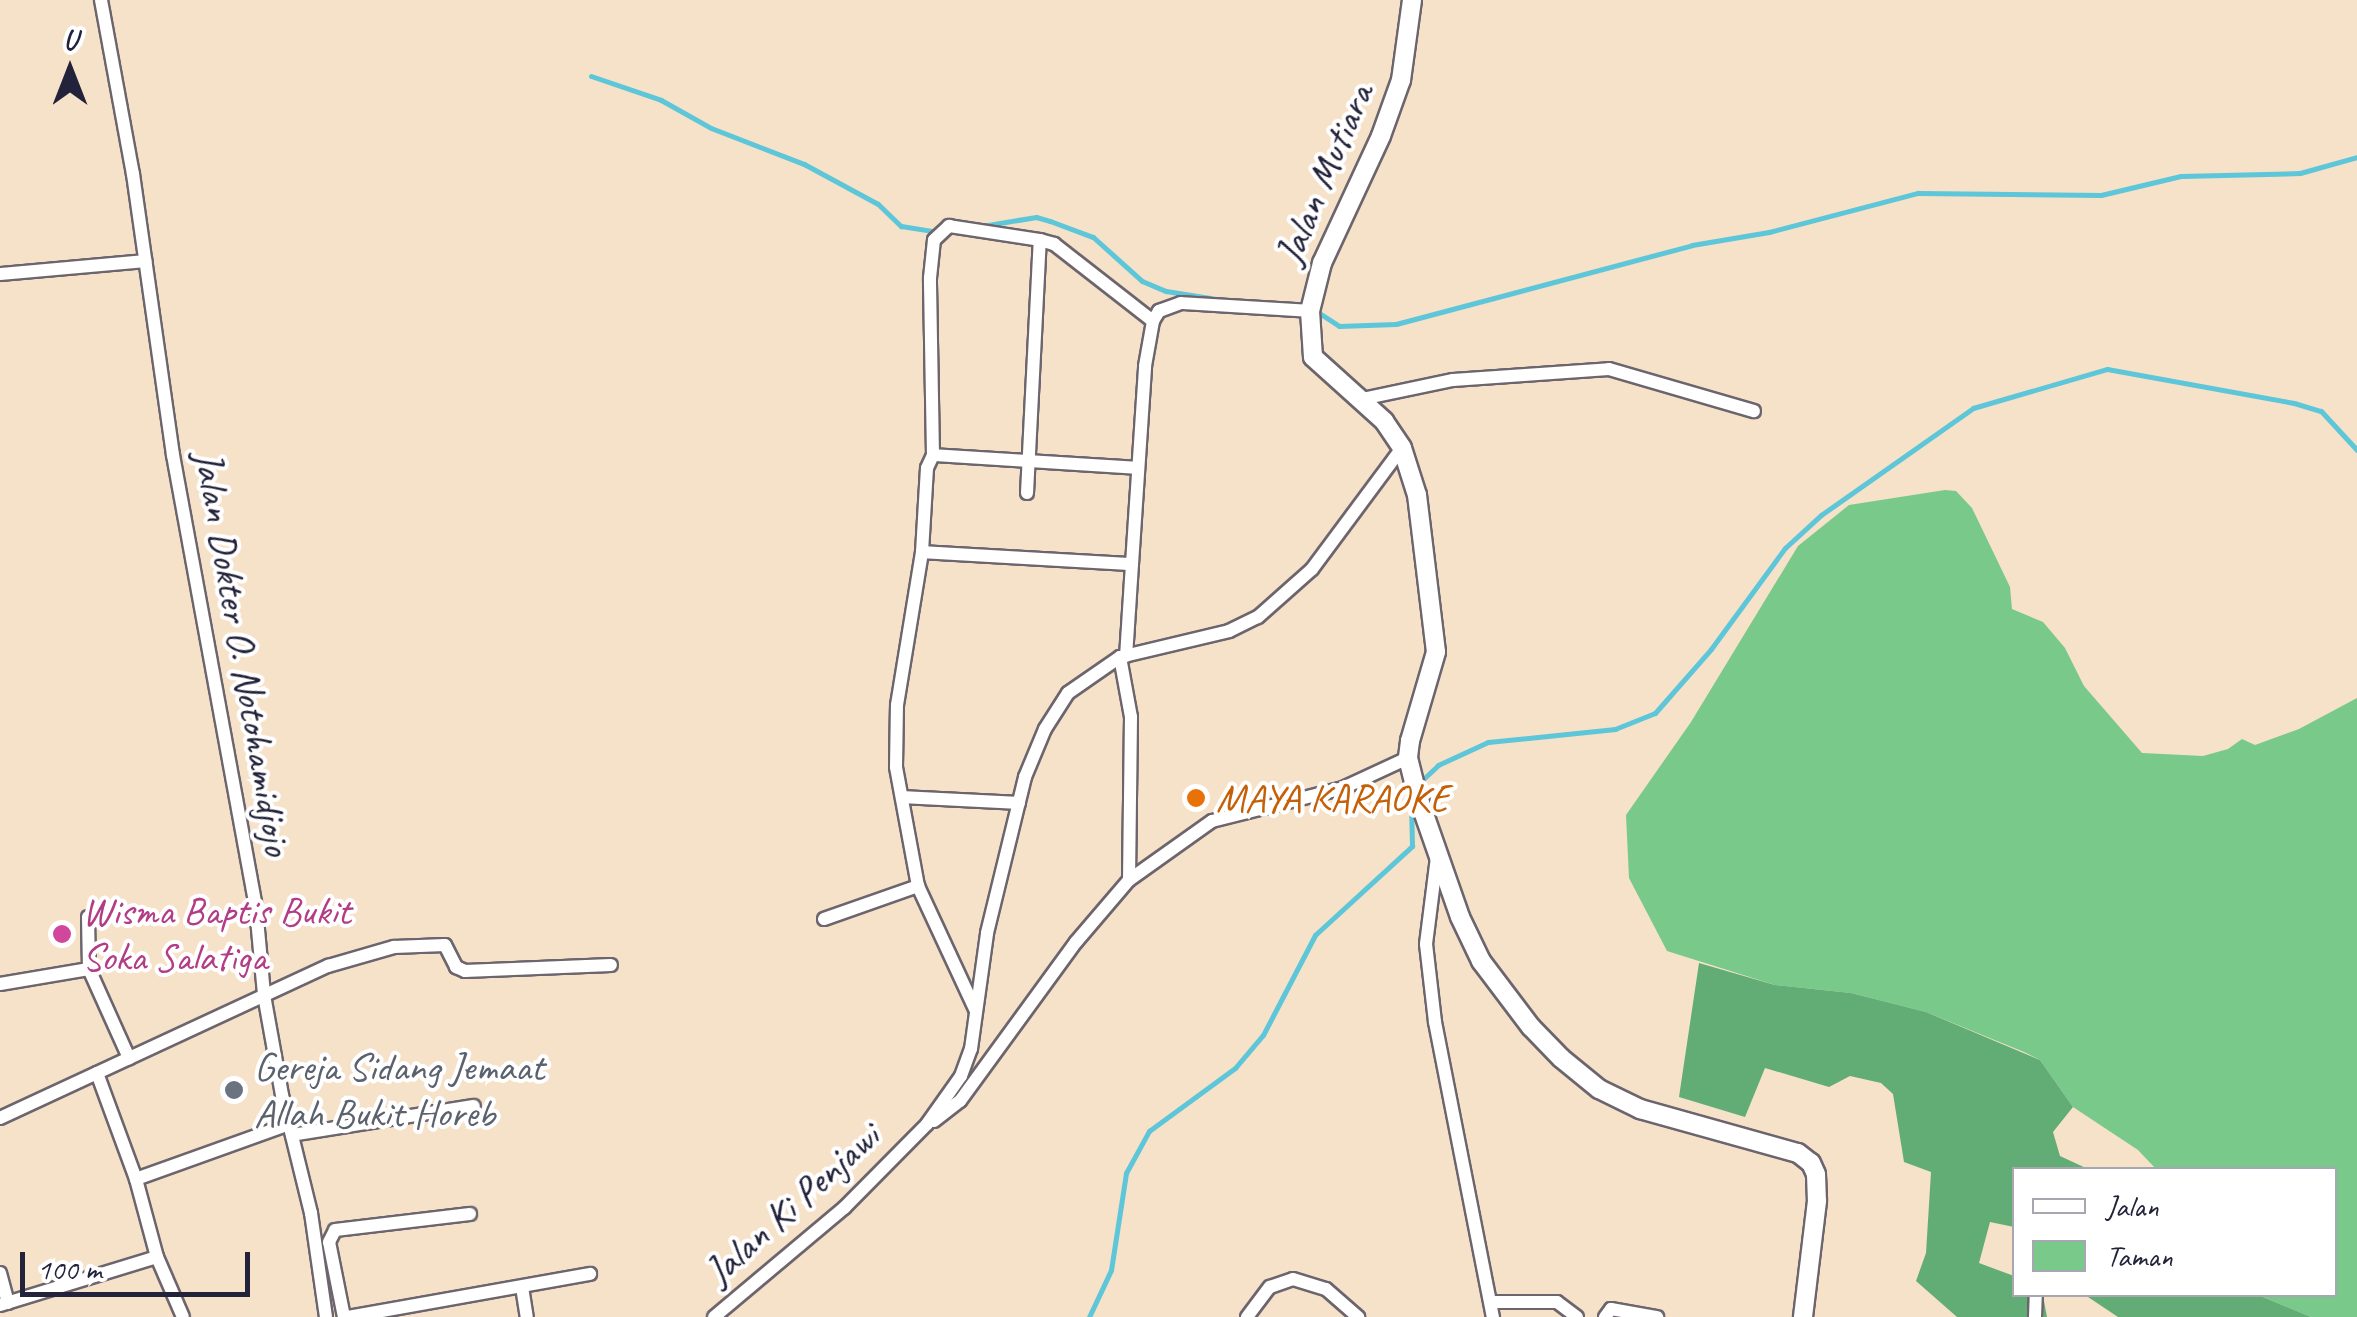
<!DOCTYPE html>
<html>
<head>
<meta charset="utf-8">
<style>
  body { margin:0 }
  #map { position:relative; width:2357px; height:1317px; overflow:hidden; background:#f6e1c9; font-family:Caveat,sans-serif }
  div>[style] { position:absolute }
  .green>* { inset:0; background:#78c98a }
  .forest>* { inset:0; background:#62ad76 }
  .stream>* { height:5px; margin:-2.5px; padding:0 2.5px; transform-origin:2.5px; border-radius:2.5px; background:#5dc6d9 }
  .roads { filter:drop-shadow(2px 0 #6c656d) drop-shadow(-2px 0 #6c656d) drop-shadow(0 2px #6c656d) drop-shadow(0 -2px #6c656d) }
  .street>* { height:12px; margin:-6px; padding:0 6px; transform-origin:6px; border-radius:6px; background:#fff }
  .secondary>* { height:18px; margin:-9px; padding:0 9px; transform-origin:9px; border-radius:9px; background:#fff }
  .dots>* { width:28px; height:28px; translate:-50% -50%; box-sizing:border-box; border:5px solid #fff; border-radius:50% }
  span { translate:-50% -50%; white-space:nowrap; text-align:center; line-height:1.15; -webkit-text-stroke:8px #fff; paint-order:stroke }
  .street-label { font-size:40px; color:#22223b }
  .food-label { font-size:40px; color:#c56008 }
  .left { translate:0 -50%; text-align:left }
  .hotel-label { font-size:40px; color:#b23c85 }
  .worship-label { font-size:40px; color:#5b616d }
  .legend { position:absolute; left:2012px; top:1167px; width:325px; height:130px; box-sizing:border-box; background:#fff; border:2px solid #a7a7b1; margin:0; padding:12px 18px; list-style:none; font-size:30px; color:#22223b }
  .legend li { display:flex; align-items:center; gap:20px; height:50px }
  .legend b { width:50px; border:2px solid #a7a7b1 }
  .north { position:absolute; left:20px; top:20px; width:100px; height:100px; -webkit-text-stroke:8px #fff; paint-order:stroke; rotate:0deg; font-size:28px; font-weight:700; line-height:40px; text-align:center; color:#22223b }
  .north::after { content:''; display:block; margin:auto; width:35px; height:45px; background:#22223b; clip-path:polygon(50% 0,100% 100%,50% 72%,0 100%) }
  .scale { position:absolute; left:20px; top:1252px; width:230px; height:45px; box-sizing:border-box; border:5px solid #22223b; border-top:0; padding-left:12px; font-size:30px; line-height:35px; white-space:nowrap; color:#22223b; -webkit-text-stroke:8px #fff; paint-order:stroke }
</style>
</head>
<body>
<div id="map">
  <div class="green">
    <i style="clip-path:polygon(1945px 490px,1956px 491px,1972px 508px,2010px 587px,2012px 609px,2043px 622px,2065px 648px,2084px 686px,2142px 753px,2203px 756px,2228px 749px,2242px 739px,2255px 745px,2299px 729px,2357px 698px,2357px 1317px,2311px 1317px,2258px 1295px,2334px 1294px,2334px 1170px,2156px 1169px,2138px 1150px,2073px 1107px,2040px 1060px,2024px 1052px,1926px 1012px,1851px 993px,1775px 985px,1667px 951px,1629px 878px,1626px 815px,1691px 722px,1798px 546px,1849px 505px)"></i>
  </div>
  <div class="forest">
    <i style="clip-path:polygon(1699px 963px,1775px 985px,1851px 993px,1926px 1012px,2040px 1060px,2073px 1107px,2053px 1132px,2060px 1156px,2088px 1169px,2014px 1170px,2014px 1227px,1990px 1222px,1979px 1263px,2014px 1276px,2014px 1294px,2038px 1295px,2044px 1301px,2047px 1317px,1957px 1317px,1916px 1281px,1926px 1253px,1931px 1172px,1904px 1162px,1893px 1094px,1881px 1083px,1850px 1076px,1829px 1087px,1765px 1068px,1745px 1117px,1679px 1097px)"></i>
    <i style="clip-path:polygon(2085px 1295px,2258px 1295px,2311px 1317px,2118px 1317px)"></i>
  </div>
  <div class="stream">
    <i style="left:591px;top:76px;width:74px;rotate:18.9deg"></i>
    <i style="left:661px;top:100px;width:57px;rotate:29.2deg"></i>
    <i style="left:711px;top:128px;width:100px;rotate:21.2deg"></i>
    <i style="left:804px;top:164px;width:84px;rotate:28.4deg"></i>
    <i style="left:878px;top:204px;width:32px;rotate:44deg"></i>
    <i style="left:901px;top:226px;width:31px;rotate:9deg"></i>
    <i style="left:982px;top:226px;width:55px;rotate:-9.5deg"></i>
    <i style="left:1036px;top:217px;width:15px;rotate:16deg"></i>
    <i style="left:1050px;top:221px;width:46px;rotate:20.4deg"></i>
    <i style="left:1093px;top:237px;width:66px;rotate:41.9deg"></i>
    <i style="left:1142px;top:281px;width:26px;rotate:23deg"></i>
    <i style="left:1166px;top:291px;width:57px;rotate:9.1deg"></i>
    <i style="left:1313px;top:309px;width:31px;rotate:33deg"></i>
    <i style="left:1339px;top:326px;width:57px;rotate:-2deg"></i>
    <i style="left:1396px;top:324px;width:306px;rotate:-14.9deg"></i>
    <i style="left:1692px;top:245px;width:78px;rotate:-9.6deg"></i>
    <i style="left:1769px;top:232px;width:154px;rotate:-14.7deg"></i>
    <i style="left:1918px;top:193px;width:183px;rotate:0.6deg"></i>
    <i style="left:2101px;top:195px;width:82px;rotate:-13.4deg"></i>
    <i style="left:2181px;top:176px;width:119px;rotate:-1.4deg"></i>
    <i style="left:2300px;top:173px;width:59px;rotate:-15.7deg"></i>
    <i style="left:1419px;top:783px;width:26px;rotate:-43deg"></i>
    <i style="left:1438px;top:765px;width:55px;rotate:-24.7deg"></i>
    <i style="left:1488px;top:742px;width:128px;rotate:-5.8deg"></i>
    <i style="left:1615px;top:729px;width:43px;rotate:-21.8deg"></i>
    <i style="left:1655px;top:713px;width:85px;rotate:-48.8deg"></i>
    <i style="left:1711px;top:649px;width:125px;rotate:-53.8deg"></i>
    <i style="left:1785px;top:548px;width:49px;rotate:-42.5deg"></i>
    <i style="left:1821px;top:515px;width:186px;rotate:-35.1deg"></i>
    <i style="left:1973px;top:408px;width:140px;rotate:-16.2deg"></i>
    <i style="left:2107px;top:369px;width:190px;rotate:10.3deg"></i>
    <i style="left:2294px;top:403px;width:28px;rotate:17deg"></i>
    <i style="left:2321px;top:411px;width:53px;rotate:47.3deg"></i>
    <i style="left:1089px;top:1317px;width:52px;rotate:-64.9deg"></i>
    <i style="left:1111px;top:1270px;width:98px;rotate:-81.2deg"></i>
    <i style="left:1126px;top:1173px;width:48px;rotate:-61.3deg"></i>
    <i style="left:1149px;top:1131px;width:107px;rotate:-36.2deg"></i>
    <i style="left:1235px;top:1068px;width:43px;rotate:-49.7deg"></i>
    <i style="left:1263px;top:1035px;width:113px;rotate:-62.5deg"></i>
    <i style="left:1315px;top:935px;width:132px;rotate:-42.5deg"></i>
    <i style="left:1412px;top:846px;width:45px;rotate:-91.3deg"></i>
  </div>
  <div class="roads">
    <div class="street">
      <i style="left:101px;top:0;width:177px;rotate:79.6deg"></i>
      <i style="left:133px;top:174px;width:284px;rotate:81.9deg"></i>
      <i style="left:173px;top:455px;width:461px;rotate:79.6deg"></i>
      <i style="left:256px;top:908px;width:87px;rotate:84.7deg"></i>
      <i style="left:264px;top:995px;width:102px;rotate:79.8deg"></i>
      <i style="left:282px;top:1095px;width:122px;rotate:76.2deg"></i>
      <i style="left:311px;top:1213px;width:105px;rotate:81.8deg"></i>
      <i style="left:0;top:274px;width:146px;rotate:-5.1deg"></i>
      <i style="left:1362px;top:399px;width:93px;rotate:-11.8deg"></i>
      <i style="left:1453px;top:380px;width:156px;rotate:-4deg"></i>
      <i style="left:1609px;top:369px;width:151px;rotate:16.2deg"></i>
      <i style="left:933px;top:455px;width:177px;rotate:-91deg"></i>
      <i style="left:930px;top:278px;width:38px;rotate:-84deg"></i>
      <i style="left:934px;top:240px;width:21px;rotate:-43deg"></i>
      <i style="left:949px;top:226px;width:92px;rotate:8.7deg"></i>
      <i style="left:1027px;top:493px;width:253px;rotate:-87.1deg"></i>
      <i style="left:1040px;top:240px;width:15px;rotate:16deg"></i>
      <i style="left:1054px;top:244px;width:125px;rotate:37.9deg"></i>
      <i style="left:922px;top:552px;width:84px;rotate:-86.6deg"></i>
      <i style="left:927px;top:468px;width:14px;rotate:-65deg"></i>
      <i style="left:933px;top:455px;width:205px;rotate:3.6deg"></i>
      <i style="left:1132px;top:564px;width:198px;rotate:-86.2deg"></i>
      <i style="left:1145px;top:366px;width:46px;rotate:-79.9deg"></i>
      <i style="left:1153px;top:321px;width:12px;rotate:-59deg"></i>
      <i style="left:1159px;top:311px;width:23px;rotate:-20deg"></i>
      <i style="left:1181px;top:303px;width:129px;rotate:3.5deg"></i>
      <i style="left:1120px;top:657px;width:61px;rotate:79.6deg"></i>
      <i style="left:1131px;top:717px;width:163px;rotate:90.7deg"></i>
      <i style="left:902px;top:797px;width:117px;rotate:2.9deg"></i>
      <i style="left:1437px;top:857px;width:88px;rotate:97.2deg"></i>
      <i style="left:1426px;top:944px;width:79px;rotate:83.4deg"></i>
      <i style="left:1435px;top:1022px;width:301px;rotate:78.9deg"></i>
      <i style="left:88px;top:917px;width:52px;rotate:88.9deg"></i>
      <i style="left:824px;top:919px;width:100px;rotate:-19.3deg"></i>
      <i style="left:0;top:984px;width:90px;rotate:-9.6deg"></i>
      <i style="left:89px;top:969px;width:98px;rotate:65.8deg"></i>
      <i style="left:975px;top:1009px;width:136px;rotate:-114.9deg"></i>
      <i style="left:918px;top:886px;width:121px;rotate:-100.5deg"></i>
      <i style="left:896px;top:767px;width:62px;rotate:-89.1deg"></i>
      <i style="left:897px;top:705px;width:155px;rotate:-80.7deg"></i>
      <i style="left:922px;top:552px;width:210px;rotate:3.3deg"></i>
      <i style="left:1132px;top:564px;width:92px;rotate:93.7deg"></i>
      <i style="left:0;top:1118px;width:362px;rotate:-24.9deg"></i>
      <i style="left:328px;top:966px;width:69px;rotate:-16.1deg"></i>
      <i style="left:394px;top:947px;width:51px;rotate:-2.2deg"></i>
      <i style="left:445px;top:945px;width:25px;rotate:63deg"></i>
      <i style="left:456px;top:967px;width:10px;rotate:24deg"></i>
      <i style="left:465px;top:971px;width:146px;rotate:-2.4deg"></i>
      <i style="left:934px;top:1121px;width:33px;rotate:-38deg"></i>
      <i style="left:960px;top:1101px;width:197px;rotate:-53.9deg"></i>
      <i style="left:1076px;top:942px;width:82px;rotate:-49.5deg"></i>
      <i style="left:1129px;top:880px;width:102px;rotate:-35.4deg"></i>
      <i style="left:1212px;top:821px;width:135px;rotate:-14.1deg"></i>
      <i style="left:1343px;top:788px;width:72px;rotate:-24.8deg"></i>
      <i style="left:292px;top:1135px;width:184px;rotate:-9.1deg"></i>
      <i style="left:136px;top:1179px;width:164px;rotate:-19.7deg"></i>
      <i style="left:157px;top:1257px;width:65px;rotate:66.6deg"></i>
      <i style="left:0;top:1273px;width:31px;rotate:75deg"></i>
      <i style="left:522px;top:1287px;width:30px;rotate:81deg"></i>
      <i style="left:1491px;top:1302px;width:66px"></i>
      <i style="left:1557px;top:1302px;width:25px;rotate:37deg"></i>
      <i style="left:0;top:1305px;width:164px;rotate:-17deg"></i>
      <i style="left:157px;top:1257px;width:81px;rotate:-105.1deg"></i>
      <i style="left:136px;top:1179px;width:113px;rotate:-110.2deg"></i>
      <i style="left:344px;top:1317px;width:76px;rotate:-101.3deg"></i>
      <i style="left:329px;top:1242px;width:13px;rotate:-63deg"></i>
      <i style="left:335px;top:1230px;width:136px;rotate:-6.8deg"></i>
      <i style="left:348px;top:1317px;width:246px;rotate:-10.1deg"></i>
      <i style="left:714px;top:1317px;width:170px;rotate:-40deg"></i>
      <i style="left:844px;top:1208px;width:118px;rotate:-45.3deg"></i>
      <i style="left:927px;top:1124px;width:59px;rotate:-54.7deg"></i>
      <i style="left:961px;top:1076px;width:29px;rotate:-70deg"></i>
      <i style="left:971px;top:1049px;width:117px;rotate:-82.1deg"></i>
      <i style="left:987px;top:933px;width:161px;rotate:-76.3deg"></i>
      <i style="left:1025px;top:777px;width:52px;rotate:-67.4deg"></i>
      <i style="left:1045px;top:729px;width:43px;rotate:-57.4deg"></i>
      <i style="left:1068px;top:693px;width:63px;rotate:-34.7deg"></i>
      <i style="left:1120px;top:657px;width:112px;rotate:-13.4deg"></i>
      <i style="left:1229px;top:631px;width:32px;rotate:-26deg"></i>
      <i style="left:1258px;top:617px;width:72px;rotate:-41.6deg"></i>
      <i style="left:1312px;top:569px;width:151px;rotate:-53.4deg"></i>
      <i style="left:1247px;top:1317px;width:38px;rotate:-53deg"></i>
      <i style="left:1270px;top:1287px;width:24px;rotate:-19deg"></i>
      <i style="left:1293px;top:1279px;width:34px;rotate:17deg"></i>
      <i style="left:1326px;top:1289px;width:43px;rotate:41.2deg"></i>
      <i style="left:1605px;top:1317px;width:10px;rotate:-53deg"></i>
      <i style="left:1611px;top:1309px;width:47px;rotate:9.9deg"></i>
      <i style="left:2035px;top:1317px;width:23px;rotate:-88deg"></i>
    </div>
    <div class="secondary">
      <i style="left:1412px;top:0;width:81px;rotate:97.8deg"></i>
      <i style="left:1401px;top:80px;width:59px;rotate:109.7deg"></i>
      <i style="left:1381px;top:136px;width:140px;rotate:114.9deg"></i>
      <i style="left:1322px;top:263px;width:49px;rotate:104deg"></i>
      <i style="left:1310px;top:311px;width:46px;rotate:86.3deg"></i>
      <i style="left:1313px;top:357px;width:96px;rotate:42deg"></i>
      <i style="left:1384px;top:421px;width:32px;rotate:56deg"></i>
      <i style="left:1402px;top:448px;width:49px;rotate:72.3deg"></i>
      <i style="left:1417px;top:495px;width:158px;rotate:83.1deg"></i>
      <i style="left:1436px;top:652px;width:93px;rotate:106.3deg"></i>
      <i style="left:1410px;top:741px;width:17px;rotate:97deg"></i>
      <i style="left:1408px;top:758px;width:37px;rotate:76deg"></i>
      <i style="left:1417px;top:794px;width:130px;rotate:70.7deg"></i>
      <i style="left:1460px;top:917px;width:49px;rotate:64.5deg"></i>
      <i style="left:1481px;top:961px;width:83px;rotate:52.9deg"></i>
      <i style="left:1531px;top:1027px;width:43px;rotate:45.9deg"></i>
      <i style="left:1561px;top:1058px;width:49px;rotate:39.2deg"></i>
      <i style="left:1599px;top:1089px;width:46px;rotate:26deg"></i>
      <i style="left:1640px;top:1109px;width:164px;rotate:15.6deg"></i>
      <i style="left:1798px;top:1153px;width:16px;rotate:38deg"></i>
      <i style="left:1811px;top:1163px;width:12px;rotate:66deg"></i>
      <i style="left:1816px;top:1174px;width:27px;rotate:88deg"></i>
      <i style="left:1817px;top:1201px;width:117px;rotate:96.9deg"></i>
    </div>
  </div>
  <div class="dots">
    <i style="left:1196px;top:798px;background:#e8710a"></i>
    <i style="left:62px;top:934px;background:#d1479c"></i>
    <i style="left:234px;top:1090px;background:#6b7280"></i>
  </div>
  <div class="street-label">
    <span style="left:1324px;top:174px;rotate:-67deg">Jalan Mutiara</span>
    <span style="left:243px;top:653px;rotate:80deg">Jalan Dokter O. Notohamidjojo</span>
    <span style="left:792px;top:1204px;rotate:-42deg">Jalan Ki Penjawi</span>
  </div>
  <div class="food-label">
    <span class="left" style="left:1216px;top:798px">MAYA KARAOKE</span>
  </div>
  <div class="hotel-label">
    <span class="left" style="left:82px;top:934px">Wisma Baptis Bukit<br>Soka Salatiga</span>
  </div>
  <div class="worship-label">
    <span class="left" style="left:254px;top:1090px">Gereja Sidang Jemaat<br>Allah Bukit Horeb</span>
  </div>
  <ul class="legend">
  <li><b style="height:12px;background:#fff"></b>Jalan</li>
  <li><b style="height:28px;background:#78c98a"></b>Taman</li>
  </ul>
  <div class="north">U</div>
  <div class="scale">100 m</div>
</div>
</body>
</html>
